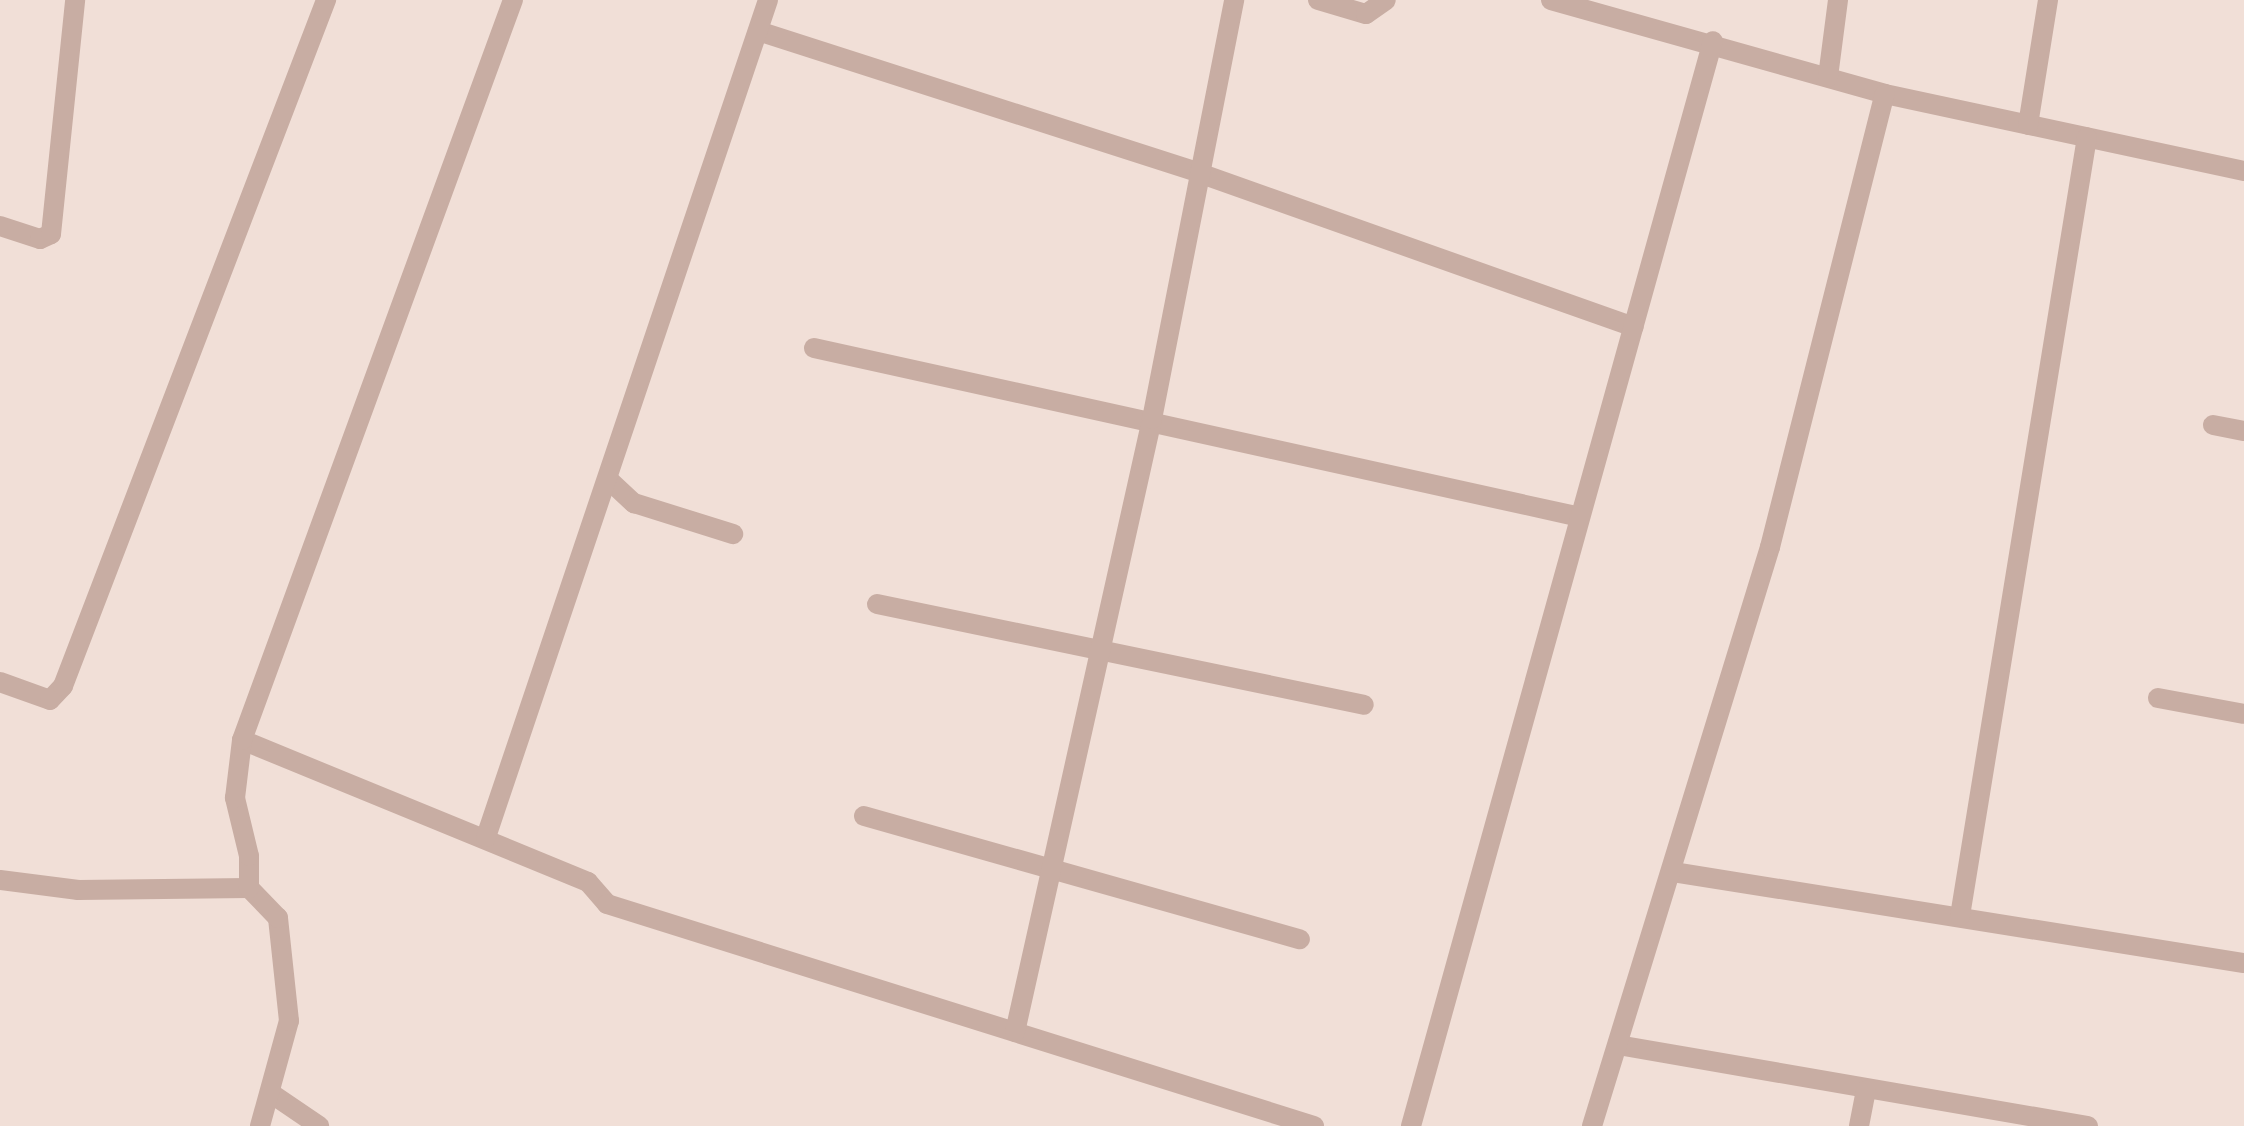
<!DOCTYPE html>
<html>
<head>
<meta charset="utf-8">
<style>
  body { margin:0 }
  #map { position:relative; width:2244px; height:1126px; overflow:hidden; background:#f1dfd7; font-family:"DM Sans",sans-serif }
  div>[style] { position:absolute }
  .street>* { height:20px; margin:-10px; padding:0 10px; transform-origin:10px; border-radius:10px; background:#c8ada3 }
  span { translate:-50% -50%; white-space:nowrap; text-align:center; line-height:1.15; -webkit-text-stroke:8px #f9eae3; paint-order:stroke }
</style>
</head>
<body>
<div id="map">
  <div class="street">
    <i style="left:1318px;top:0;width:50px;rotate:16.3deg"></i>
    <i style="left:1366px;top:14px;width:24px;rotate:-35deg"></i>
    <i style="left:1551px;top:0;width:347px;rotate:15.7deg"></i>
    <i style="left:1885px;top:94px;width:367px;rotate:12.1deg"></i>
    <i style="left:758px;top:31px;width:463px;rotate:17.8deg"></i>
    <i style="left:1199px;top:173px;width:461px;rotate:19.5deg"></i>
    <i style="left:1828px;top:77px;width:78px;rotate:-82.6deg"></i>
    <i style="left:2028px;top:125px;width:127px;rotate:-80.9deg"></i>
    <i style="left:0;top:226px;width:42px;rotate:18deg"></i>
    <i style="left:40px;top:239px;width:12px;rotate:-24deg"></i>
    <i style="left:51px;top:234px;width:235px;rotate:-84.1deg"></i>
    <i style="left:814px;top:348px;width:784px;rotate:12.44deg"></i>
    <i style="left:2213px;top:425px;width:32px;rotate:11deg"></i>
    <i style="left:610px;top:481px;width:33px;rotate:43deg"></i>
    <i style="left:634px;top:503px;width:104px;rotate:17.4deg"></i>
    <i style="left:877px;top:604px;width:497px;rotate:11.7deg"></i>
    <i style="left:0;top:682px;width:53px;rotate:19.8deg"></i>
    <i style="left:50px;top:700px;width:19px;rotate:-47deg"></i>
    <i style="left:63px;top:686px;width:735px;rotate:-69.02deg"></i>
    <i style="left:2158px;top:698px;width:87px;rotate:10.5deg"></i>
    <i style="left:242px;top:740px;width:374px;rotate:22.3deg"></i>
    <i style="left:588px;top:882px;width:29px;rotate:49deg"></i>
    <i style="left:607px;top:904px;width:741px;rotate:17.43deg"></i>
    <i style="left:864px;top:816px;width:453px;rotate:15.8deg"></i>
    <i style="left:486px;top:837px;width:883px;rotate:-71.38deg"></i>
    <i style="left:1673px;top:872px;width:578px;rotate:9.06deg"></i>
    <i style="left:0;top:880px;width:79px;rotate:7.3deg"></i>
    <i style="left:78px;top:890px;width:171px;rotate:-0.7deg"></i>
    <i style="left:1960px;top:916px;width:789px;rotate:-80.74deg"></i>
    <i style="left:1015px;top:1032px;width:628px;rotate:-77.4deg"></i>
    <i style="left:1152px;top:419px;width:427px;rotate:-78.9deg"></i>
    <i style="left:1618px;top:1045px;width:477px;rotate:9.8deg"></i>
    <i style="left:272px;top:1094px;width:57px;rotate:34.2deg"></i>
    <i style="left:260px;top:1126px;width:109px;rotate:-74.6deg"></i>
    <i style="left:289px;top:1021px;width:104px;rotate:-96.1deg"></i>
    <i style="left:278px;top:918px;width:42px;rotate:-134deg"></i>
    <i style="left:249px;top:888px;width:32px;rotate:-90deg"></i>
    <i style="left:249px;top:856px;width:60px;rotate:-103.6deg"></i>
    <i style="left:235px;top:798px;width:58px;rotate:-83.1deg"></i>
    <i style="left:242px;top:740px;width:788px;rotate:-69.89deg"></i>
    <i style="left:1411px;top:1126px;width:1126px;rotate:-74.45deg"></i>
    <i style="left:1592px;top:1126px;width:606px;rotate:-72.91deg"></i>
    <i style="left:1770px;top:547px;width:467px;rotate:-75.8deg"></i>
    <i style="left:1859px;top:1126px;width:36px;rotate:-79deg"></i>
  </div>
</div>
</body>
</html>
